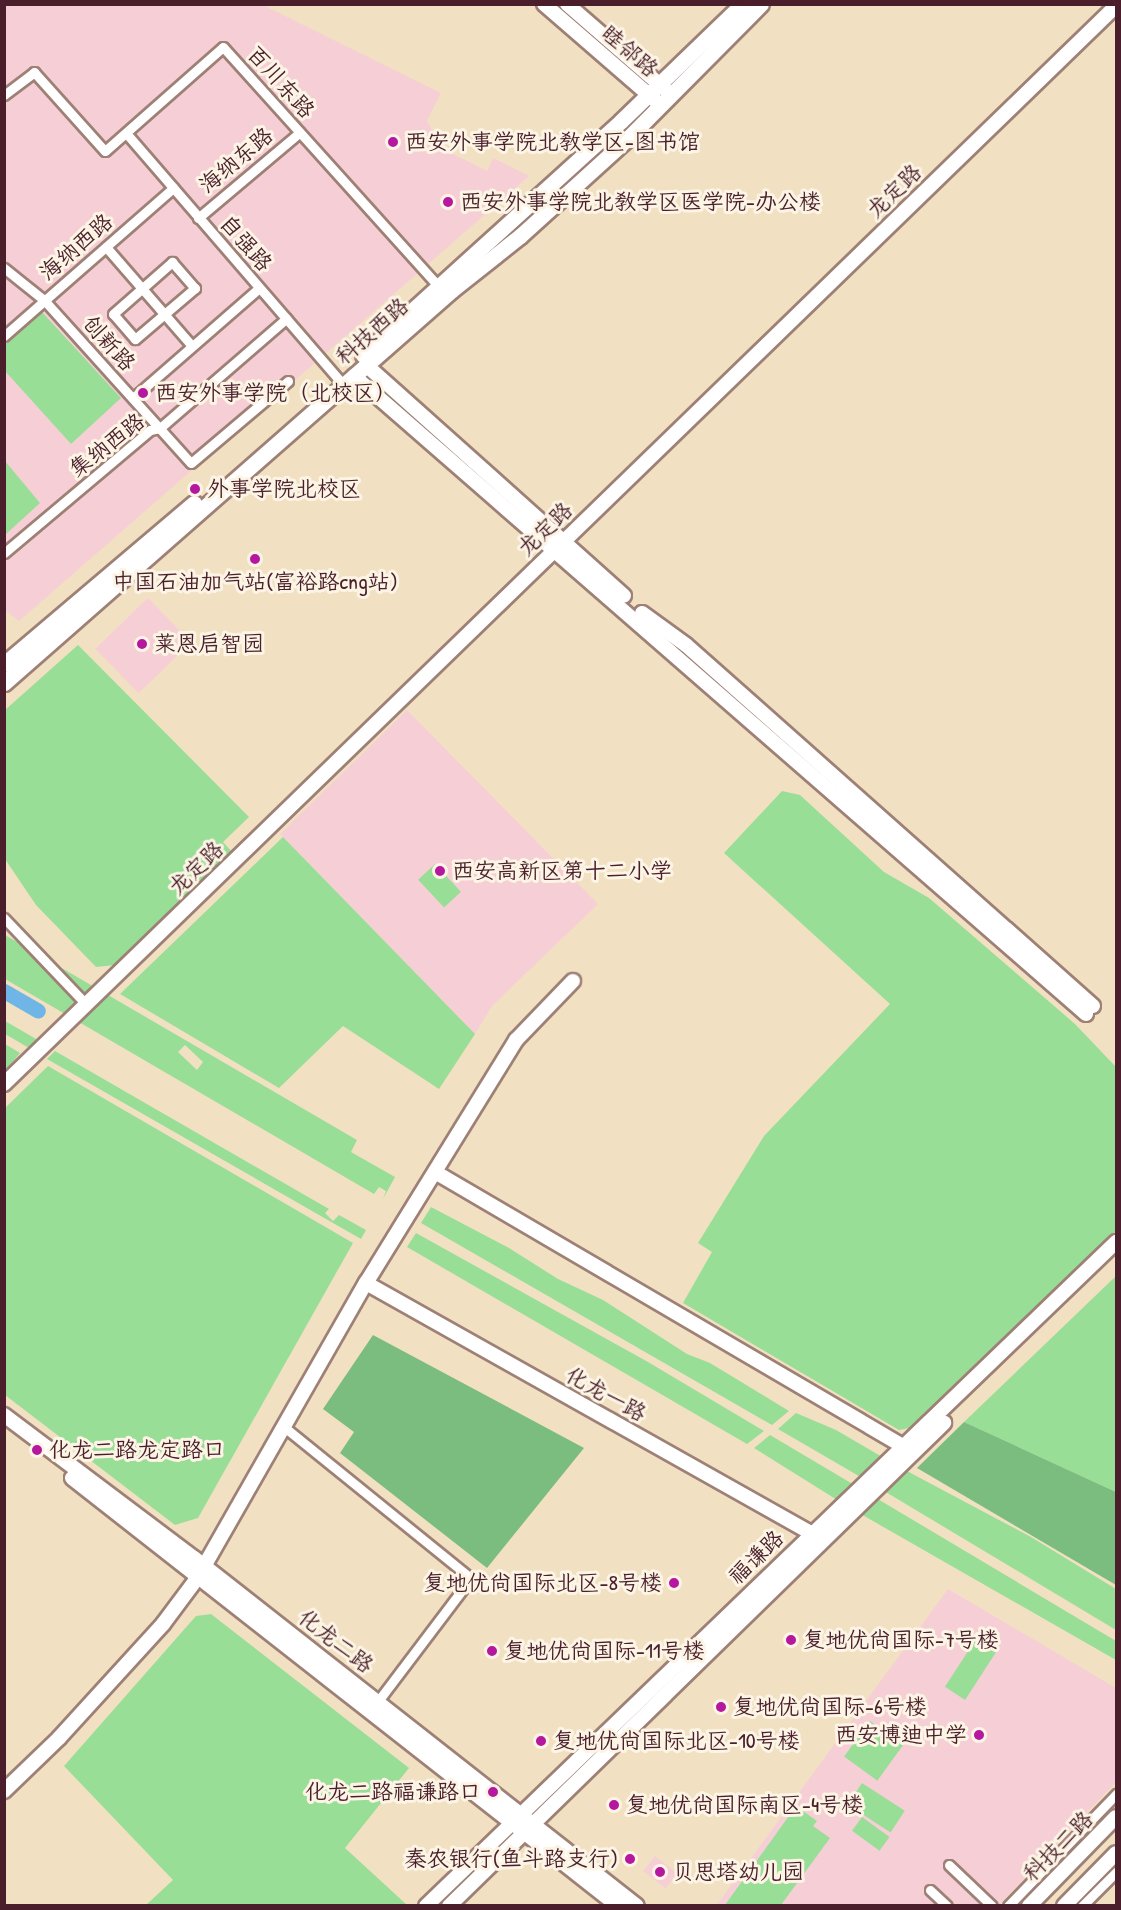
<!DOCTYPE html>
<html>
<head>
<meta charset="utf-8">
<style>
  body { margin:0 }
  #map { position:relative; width:1121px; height:1910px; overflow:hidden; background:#f2e0c2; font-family:"Patrick Hand","LXGW WenKai TC",sans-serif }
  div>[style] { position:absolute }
  .built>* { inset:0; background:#f6cfd6; transform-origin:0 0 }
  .green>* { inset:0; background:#99de96; transform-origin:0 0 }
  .forest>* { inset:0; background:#7abd7f }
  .river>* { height:15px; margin:-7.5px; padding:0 7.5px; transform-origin:7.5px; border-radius:7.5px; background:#6fb6e6 }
  .roads { filter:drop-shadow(2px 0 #9e8076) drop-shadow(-2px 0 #9e8076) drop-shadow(0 2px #9e8076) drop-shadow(0 -2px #9e8076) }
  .street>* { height:9px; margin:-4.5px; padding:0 4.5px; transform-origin:4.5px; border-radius:4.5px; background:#fff }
  .secondary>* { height:14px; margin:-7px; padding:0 7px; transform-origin:7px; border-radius:7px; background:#fff }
  .primary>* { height:15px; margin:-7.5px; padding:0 7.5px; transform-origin:7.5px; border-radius:7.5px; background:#fff }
  .dots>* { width:16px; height:16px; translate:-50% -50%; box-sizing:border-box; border:3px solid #fcf5e5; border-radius:50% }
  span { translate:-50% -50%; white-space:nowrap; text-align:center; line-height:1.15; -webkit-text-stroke:6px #fcf5e5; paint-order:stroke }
  .street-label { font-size:22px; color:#4a1f2b }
  .poi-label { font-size:22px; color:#4a1f2b }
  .left { translate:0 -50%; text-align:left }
  .right { translate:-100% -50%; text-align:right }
  .frame { position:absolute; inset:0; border:6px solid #4a1f2b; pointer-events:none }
</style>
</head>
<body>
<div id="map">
  <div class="built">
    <i style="clip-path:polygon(4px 5px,263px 5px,441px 93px,427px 121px,443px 149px,487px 171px,493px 158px,529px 176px,19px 621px,4px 609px)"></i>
    <i style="left:148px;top:598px;width:62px;height:73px;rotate:46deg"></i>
    <i style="clip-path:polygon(407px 710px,598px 904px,492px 1006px,475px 1034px,280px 834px)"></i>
    <i style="clip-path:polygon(948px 1589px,1116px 1688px,1116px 1782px,999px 1905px,716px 1906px)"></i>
    <i style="left:655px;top:1856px;width:28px;height:19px;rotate:38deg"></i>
  </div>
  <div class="green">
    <i style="clip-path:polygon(42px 312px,121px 398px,71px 444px,5px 371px,5px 345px)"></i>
    <i style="clip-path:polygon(5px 461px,40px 503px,5px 535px)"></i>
    <i style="clip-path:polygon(78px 645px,249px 817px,223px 842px,232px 852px,115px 965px,96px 967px,36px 905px,5px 859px,5px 710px)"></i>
    <i style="clip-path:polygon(782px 791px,800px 795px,884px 872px,929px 898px,1075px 1024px,1116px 1067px,1116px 1231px,915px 1427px,899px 1430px,683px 1303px,712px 1252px,698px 1243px,764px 1136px,890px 1004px,724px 853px)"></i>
    <i style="clip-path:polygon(283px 837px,475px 1034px,439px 1089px,343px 1026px,279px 1088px,120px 994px)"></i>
    <i style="left:435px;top:864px;width:38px;height:23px;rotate:47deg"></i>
    <i style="clip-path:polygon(evenodd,5px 935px,357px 1140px,351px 1152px,395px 1177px,383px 1199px,386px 1191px,379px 1187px,374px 1194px,5px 979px,5px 935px,185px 1045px,203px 1062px,197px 1070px,178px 1052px,185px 1045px)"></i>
    <i style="clip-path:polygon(5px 1021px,50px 1047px,41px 1055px,5px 1034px)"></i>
    <i style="clip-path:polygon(5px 1044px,20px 1053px,5px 1072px)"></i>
    <i style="clip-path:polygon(55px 1051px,329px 1209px,325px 1213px,333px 1221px,339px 1215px,366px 1230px,361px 1239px,47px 1059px)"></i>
    <i style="clip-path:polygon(48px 1066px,353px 1243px,198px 1518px,175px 1525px,5px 1395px,5px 1108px)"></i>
    <i style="clip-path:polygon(431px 1207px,509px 1248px,558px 1279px,603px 1300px,687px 1354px,710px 1363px,789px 1411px,772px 1425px,421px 1223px)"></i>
    <i style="clip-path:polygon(416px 1233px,648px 1362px,764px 1431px,747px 1444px,407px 1247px)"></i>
    <i style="clip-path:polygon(1116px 1276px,1116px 1492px,964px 1422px)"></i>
    <i style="clip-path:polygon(796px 1413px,836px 1430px,884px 1458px,864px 1479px,778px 1429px)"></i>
    <i style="clip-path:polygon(770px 1435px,856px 1486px,840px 1502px,834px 1498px,754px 1448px)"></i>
    <i style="clip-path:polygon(890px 1462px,1031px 1537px,1116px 1589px,1116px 1630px,869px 1482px)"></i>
    <i style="clip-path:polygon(861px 1489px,1116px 1641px,1116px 1660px,845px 1505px)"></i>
    <i style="clip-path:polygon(211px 1614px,409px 1768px,345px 1848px,407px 1905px,146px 1905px,173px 1880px,64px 1766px,196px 1616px)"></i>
    <i style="left:976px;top:1639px;width:24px;height:57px;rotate:33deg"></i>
    <i style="left:870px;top:1721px;width:41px;height:44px;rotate:36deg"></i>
    <i style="left:862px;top:1783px;width:51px;height:26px;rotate:33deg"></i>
    <i style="clip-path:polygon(796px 1806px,817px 1821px,813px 1826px,830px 1838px,781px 1905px,725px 1905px)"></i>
    <i style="left:862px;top:1817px;width:34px;height:17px;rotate:36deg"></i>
  </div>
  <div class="forest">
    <i style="clip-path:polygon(373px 1335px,584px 1448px,487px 1568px,340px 1453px,354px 1432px,323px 1409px)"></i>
    <i style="clip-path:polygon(964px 1422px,1116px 1492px,1116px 1585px,917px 1468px)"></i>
  </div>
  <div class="river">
    <i style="left:4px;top:991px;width:39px;rotate:30deg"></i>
  </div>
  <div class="roads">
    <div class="street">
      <i style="left:4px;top:95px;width:38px;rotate:-37deg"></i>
      <i style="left:34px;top:72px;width:106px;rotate:48.1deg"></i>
      <i style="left:105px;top:151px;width:157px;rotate:-41.4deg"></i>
      <i style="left:223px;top:47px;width:321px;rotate:48deg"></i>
      <i style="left:126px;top:133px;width:325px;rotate:49.2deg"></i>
      <i style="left:198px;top:218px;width:133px;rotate:-40.1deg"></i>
      <i style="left:106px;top:247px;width:131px;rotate:49deg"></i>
      <i style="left:172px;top:262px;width:35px;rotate:49deg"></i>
      <i style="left:195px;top:288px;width:79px;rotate:139.6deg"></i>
      <i style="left:135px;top:339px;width:33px;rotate:-131deg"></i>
      <i style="left:113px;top:314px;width:79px;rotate:-41.4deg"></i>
      <i style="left:4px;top:268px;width:51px;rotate:38.7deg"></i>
      <i style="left:44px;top:300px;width:219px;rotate:48deg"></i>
      <i style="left:191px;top:463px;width:127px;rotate:-40.2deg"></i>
      <i style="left:4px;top:336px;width:225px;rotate:-41.2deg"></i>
      <i style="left:133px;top:398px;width:167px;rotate:-41.1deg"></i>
      <i style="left:4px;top:553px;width:191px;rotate:-40.1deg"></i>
      <i style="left:150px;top:430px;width:10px;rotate:-11deg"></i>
      <i style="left:160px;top:428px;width:167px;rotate:-40.9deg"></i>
      <i style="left:4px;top:918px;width:119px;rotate:46.4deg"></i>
      <i style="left:283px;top:1426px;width:242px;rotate:39deg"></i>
      <i style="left:471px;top:1578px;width:154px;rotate:127.1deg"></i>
      <i style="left:949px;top:1865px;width:59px;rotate:43.6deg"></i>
      <i style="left:930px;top:1890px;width:23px;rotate:43deg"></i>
      <i style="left:1008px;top:1906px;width:156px;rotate:-46deg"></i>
      <i style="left:1082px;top:1906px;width:48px;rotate:-45deg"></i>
    </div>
    <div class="secondary">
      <i style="left:544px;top:4px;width:148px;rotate:40.9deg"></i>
      <i style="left:567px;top:4px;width:131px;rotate:41deg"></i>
      <i style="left:366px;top:365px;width:346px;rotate:41.8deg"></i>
      <i style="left:354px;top:376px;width:971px;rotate:41.07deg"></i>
      <i style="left:642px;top:613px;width:54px;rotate:36deg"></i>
      <i style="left:686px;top:645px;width:544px;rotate:41.57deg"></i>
      <i style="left:4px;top:1084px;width:1549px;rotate:-44.11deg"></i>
      <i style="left:435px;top:1172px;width:540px;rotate:30.36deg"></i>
      <i style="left:366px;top:1283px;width:518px;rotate:29.33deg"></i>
      <i style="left:4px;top:1415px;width:238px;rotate:37deg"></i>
      <i style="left:194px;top:1558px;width:563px;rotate:38.15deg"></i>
      <i style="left:72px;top:1478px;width:694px;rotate:38.09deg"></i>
      <i style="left:4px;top:1791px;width:76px;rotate:-43.9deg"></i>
      <i style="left:59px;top:1738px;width:154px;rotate:-47.6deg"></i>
      <i style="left:163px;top:1624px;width:59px;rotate:-53.3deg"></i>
      <i style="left:198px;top:1577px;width:339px;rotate:-60.3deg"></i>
      <i style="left:366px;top:1283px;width:286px;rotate:-58.3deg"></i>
      <i style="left:516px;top:1040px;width:82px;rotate:-46deg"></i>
      <i style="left:426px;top:1906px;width:958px;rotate:-43.9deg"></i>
      <i style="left:449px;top:1906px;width:692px;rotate:-44.3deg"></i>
      <i style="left:1029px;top:1906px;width:124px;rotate:-45.7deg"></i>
      <i style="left:1064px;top:1906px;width:74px;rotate:-45.5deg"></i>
    </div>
    <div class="primary">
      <i style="left:363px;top:355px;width:348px;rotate:-42.2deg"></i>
      <i style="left:621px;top:121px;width:168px;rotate:-44deg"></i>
      <i style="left:4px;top:664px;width:249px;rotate:-40.3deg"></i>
      <i style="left:4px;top:683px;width:596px;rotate:-41.26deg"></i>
      <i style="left:452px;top:290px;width:87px;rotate:-38.5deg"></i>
      <i style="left:520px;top:236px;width:147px;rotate:-42.2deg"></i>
      <i style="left:629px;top:137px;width:187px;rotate:-45.2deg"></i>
    </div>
  </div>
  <div class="dots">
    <i style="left:393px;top:142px;background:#b5179e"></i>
    <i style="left:448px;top:202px;background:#b5179e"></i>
    <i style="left:143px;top:393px;background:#b5179e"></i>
    <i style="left:195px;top:489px;background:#b5179e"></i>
    <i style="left:255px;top:559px;background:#b5179e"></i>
    <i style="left:142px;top:644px;background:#b5179e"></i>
    <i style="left:440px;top:871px;background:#b5179e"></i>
    <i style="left:37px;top:1450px;background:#b5179e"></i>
    <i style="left:674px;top:1583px;background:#b5179e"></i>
    <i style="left:791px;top:1640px;background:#b5179e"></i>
    <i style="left:492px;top:1651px;background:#b5179e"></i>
    <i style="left:721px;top:1707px;background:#b5179e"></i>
    <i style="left:979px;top:1735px;background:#b5179e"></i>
    <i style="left:541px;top:1741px;background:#b5179e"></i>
    <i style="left:493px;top:1792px;background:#b5179e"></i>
    <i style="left:614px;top:1805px;background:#b5179e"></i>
    <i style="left:630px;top:1859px;background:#b5179e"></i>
    <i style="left:660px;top:1872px;background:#b5179e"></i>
  </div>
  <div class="street-label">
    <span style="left:630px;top:51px;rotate:41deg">睦邻路</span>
    <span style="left:281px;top:82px;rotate:48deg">百川东路</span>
    <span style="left:236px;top:160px;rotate:-40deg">海纳东路</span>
    <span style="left:894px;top:191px;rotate:-44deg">龙定路</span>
    <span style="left:246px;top:243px;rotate:49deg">自强路</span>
    <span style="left:76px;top:247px;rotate:-41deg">海纳西路</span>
    <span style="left:372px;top:331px;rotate:-41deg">科技西路</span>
    <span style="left:109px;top:343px;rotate:48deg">创新路</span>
    <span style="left:107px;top:445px;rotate:-38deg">集纳西路</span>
    <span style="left:545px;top:529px;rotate:-44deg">龙定路</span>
    <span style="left:196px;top:868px;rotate:-44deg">龙定路</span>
    <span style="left:606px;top:1394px;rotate:29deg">化龙一路</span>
    <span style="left:756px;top:1557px;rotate:-44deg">福谦路</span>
    <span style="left:336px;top:1641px;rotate:38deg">化龙二路</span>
    <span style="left:1058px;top:1846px;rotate:-45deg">科技二路</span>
  </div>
  <div class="poi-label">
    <span class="left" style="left:405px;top:142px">西安外事学院北教学区-图书馆</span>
    <span class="left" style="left:460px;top:202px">西安外事学院北教学区医学院-办公楼</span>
    <span class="left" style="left:155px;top:393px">西安外事学院（北校区）</span>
    <span class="left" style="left:207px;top:489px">外事学院北校区</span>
    <span style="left:255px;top:582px">中国石油加气站(富裕路cng站)</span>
    <span class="left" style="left:154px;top:644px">莱恩启智园</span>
    <span class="left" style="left:452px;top:871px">西安高新区第十二小学</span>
    <span class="left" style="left:49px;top:1450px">化龙二路龙定路口</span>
    <span class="right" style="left:662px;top:1583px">复地优尚国际北区-8号楼</span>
    <span class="left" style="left:803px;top:1640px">复地优尚国际-7号楼</span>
    <span class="left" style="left:504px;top:1651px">复地优尚国际-11号楼</span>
    <span class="left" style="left:733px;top:1707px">复地优尚国际-6号楼</span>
    <span class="right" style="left:967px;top:1735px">西安博迪中学</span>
    <span class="left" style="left:553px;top:1741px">复地优尚国际北区-10号楼</span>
    <span class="right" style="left:481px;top:1792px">化龙二路福谦路口</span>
    <span class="left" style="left:626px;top:1805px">复地优尚国际南区-4号楼</span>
    <span class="right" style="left:618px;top:1859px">秦农银行(鱼斗路支行)</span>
    <span class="left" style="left:672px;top:1872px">贝思塔幼儿园</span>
  </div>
  <div class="frame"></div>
</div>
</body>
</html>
